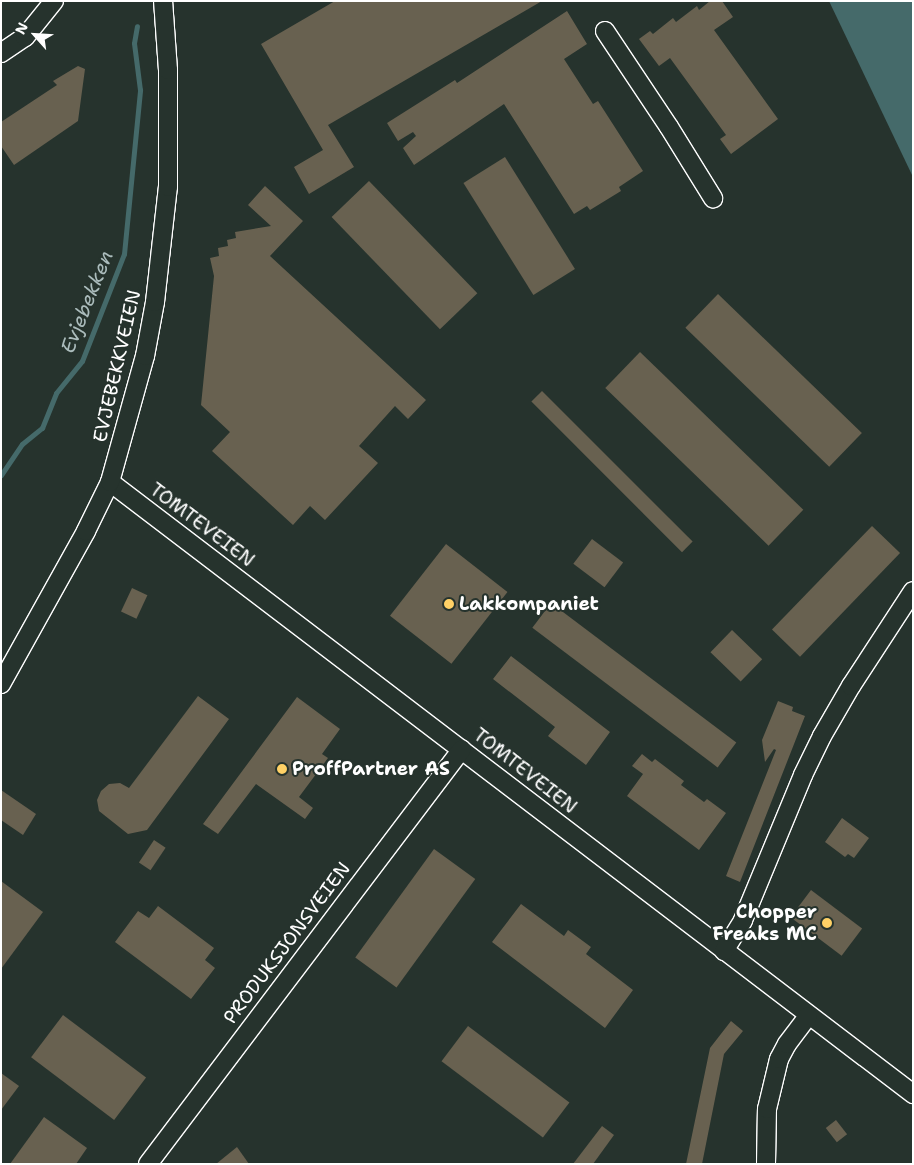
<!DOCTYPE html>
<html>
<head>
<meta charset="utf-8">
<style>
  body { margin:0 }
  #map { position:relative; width:914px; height:1165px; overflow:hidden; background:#26332d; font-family:"Shantell Sans",sans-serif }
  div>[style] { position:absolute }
  .water>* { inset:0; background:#456a6a }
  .stream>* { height:5px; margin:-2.5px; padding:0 2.5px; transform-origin:2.5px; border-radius:2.5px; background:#456a6a }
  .building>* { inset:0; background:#686150; transform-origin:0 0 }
  .roads { filter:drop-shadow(1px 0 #fff) drop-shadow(-1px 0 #fff) drop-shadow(0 1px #fff) drop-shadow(0 -1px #fff) }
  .minor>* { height:18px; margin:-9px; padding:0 9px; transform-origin:9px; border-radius:9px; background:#26332d }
  .dots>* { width:14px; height:14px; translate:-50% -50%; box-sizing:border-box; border:2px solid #26332d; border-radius:50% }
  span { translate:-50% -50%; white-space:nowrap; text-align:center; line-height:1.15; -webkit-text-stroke:4px #26332d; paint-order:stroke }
  .street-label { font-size:19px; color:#fff }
  .poi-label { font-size:19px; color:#fff; font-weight:700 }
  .left { translate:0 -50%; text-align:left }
  .right { translate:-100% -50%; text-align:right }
  .water-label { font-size:20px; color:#abbcbc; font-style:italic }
  .frame { position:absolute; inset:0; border:2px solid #fff; pointer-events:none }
  .north { position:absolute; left:10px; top:10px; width:50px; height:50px; -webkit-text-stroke:4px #26332d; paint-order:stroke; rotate:296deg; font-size:14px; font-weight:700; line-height:20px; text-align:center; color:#fff }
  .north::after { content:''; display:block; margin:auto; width:18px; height:22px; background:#fff; clip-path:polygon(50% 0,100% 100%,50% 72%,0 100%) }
</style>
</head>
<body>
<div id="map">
  <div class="water">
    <i style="clip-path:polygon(829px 1px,913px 1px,913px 177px)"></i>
  </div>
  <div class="stream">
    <i style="left:1px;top:475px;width:37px;rotate:-56deg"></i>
    <i style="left:22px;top:444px;width:26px;rotate:-39deg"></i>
    <i style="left:42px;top:428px;width:38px;rotate:-68deg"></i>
    <i style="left:56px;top:393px;width:41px;rotate:-50.9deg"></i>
    <i style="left:82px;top:361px;width:115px;rotate:-68.6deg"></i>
    <i style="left:124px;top:254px;width:165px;rotate:-84.4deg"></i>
    <i style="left:140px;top:90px;width:47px;rotate:-97.3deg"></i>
    <i style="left:134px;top:43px;width:17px;rotate:-80deg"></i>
  </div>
  <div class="building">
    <i style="clip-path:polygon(335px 1px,542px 1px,328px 125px,354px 167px,309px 194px,294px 167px,323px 150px,261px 44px)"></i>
    <i style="clip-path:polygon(710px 1px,722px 1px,733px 17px,714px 30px,778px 119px,731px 154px,720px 139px,726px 135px,670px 58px,659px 66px,639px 39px,650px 31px,653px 34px,673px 18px,676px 22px,697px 6px,699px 10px)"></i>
    <i style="clip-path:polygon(567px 11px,587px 44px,564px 59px,593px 104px,598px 101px,643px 171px,619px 187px,621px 191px,590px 210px,587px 206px,574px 214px,504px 104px,414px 165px,403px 148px,416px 136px,413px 132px,398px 141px,387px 123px,455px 80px,457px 83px)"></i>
    <i style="clip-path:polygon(78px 66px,85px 69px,78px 121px,14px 165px,1px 146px,1px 122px,57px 85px,53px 81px)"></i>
    <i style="left:505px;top:157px;width:132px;height:49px;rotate:58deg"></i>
    <i style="left:369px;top:181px;width:156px;height:52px;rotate:46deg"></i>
    <i style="clip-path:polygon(265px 186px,303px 221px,270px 256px,426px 400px,408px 419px,395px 406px,359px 446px,378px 463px,325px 520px,310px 506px,293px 525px,212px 451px,230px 432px,201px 405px,214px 276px,210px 258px,219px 256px,218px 248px,228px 246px,227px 240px,236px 238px,235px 232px,271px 226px,248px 205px)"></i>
    <i style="left:718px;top:294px;width:200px;height:47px;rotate:44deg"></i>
    <i style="left:640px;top:352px;width:227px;height:50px;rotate:44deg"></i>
    <i style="left:542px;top:391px;width:213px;height:15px;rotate:45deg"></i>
    <i style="left:872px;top:526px;width:39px;height:144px;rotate:44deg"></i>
    <i style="left:592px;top:539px;width:39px;height:31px;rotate:37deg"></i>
    <i style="left:446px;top:544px;width:78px;height:91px;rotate:38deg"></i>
    <i style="left:132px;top:588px;width:17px;height:26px;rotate:25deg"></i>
    <i style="left:551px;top:603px;width:232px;height:31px;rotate:37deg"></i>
    <i style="left:732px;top:630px;width:42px;height:31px;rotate:44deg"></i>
    <i style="clip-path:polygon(511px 656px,610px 732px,586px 765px,548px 736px,555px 727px,493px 679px)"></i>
    <i style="clip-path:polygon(198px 696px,229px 719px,147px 830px,128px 834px,99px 811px,97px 800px,101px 791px,109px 784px,120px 783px,129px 788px)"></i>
    <i style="clip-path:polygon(297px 697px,340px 729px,322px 754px,328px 758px,299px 797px,313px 808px,305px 819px,256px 784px,218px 834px,203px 824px)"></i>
    <i style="clip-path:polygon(778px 701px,793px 707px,792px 711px,805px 716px,740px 882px,726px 876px,776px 750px,774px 749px,765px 762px,762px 740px)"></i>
    <i style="clip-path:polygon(642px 754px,652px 762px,655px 759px,684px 781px,681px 785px,704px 802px,707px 799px,726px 813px,699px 850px,627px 796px,643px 774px,632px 766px)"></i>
    <i style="clip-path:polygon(1px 790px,36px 814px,23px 835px,1px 820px)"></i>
    <i style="clip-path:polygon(842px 818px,869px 838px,854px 858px,848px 854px,845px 857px,825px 842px)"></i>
    <i style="left:154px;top:840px;width:14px;height:27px;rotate:34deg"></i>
    <i style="left:434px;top:849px;width:51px;height:134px;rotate:36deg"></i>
    <i style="clip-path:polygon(1px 881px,43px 912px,1px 969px)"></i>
    <i style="left:811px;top:890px;width:64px;height:34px;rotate:37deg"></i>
    <i style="clip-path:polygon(521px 904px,564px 936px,568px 930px,591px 947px,586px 954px,633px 990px,605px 1028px,492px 942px)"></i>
    <i style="clip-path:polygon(158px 906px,214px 948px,205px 960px,215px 968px,191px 999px,115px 942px,138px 911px,149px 918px)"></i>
    <i style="left:63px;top:1015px;width:104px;height:53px;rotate:37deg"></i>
    <i style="clip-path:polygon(731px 1021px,743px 1031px,724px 1054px,702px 1164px,686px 1164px,710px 1048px)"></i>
    <i style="left:468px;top:1026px;width:127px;height:44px;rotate:37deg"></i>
    <i style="clip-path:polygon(1px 1073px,19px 1086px,1px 1110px)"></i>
    <i style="clip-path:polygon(44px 1117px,87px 1148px,76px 1164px,10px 1164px)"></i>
    <i style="left:836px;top:1120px;width:18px;height:13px;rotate:52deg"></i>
    <i style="clip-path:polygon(602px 1126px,614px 1135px,593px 1164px,573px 1164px)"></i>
    <i style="clip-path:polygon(237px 1147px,249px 1164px,216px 1164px)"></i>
  </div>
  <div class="roads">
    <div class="minor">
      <i style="left:605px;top:31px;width:115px;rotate:56.3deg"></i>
      <i style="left:669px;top:127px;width:84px;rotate:58.2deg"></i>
      <i style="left:1px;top:53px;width:29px;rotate:-34deg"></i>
      <i style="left:25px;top:37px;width:46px;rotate:-51.1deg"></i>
      <i style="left:110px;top:482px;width:1010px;rotate:37.31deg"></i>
      <i style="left:1px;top:684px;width:175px;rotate:-60.9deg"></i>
      <i style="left:86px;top:531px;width:55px;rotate:-63.9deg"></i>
      <i style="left:110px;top:482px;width:131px;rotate:-74.5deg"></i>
      <i style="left:145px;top:356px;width:55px;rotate:-79.5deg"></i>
      <i style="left:155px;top:302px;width:116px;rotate:-83.6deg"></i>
      <i style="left:168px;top:187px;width:117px;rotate:-90deg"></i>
      <i style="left:168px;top:70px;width:69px;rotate:-94.1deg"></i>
      <i style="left:724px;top:951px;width:36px;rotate:-58deg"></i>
      <i style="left:743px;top:920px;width:157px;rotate:-67.5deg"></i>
      <i style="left:803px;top:775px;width:43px;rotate:-64deg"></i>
      <i style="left:822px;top:736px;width:58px;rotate:-59.9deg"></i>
      <i style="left:851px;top:686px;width:113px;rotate:-56.9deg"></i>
      <i style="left:148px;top:1164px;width:520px;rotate:-52.89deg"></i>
      <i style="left:766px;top:1164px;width:55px;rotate:-89deg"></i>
      <i style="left:767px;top:1109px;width:51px;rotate:-76.5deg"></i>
      <i style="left:779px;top:1059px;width:17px;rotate:-62deg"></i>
      <i style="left:787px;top:1044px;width:35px;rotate:-53deg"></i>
    </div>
  </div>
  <div class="dots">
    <i style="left:449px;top:604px;background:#ffd166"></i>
    <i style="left:282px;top:769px;background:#ffd166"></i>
    <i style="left:827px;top:923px;background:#ffd166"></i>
  </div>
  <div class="street-label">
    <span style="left:117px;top:366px;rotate:-77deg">EVJEBEKKVEIEN</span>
    <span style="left:202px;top:525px;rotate:37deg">TOMTEVEIEN</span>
    <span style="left:525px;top:771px;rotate:38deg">TOMTEVEIEN</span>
    <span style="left:287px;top:943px;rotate:-53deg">PRODUKSJONSVEIEN</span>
  </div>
  <div class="poi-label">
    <span class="left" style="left:459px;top:604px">Lakkompaniet</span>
    <span class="left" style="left:292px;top:769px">ProffPartner AS</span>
    <span class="right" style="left:817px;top:923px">Chopper<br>Freaks MC</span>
  </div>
  <div class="water-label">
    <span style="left:87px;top:302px;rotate:-68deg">Evjebekken</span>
  </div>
  <div class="frame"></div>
  <div class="north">N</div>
</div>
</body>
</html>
